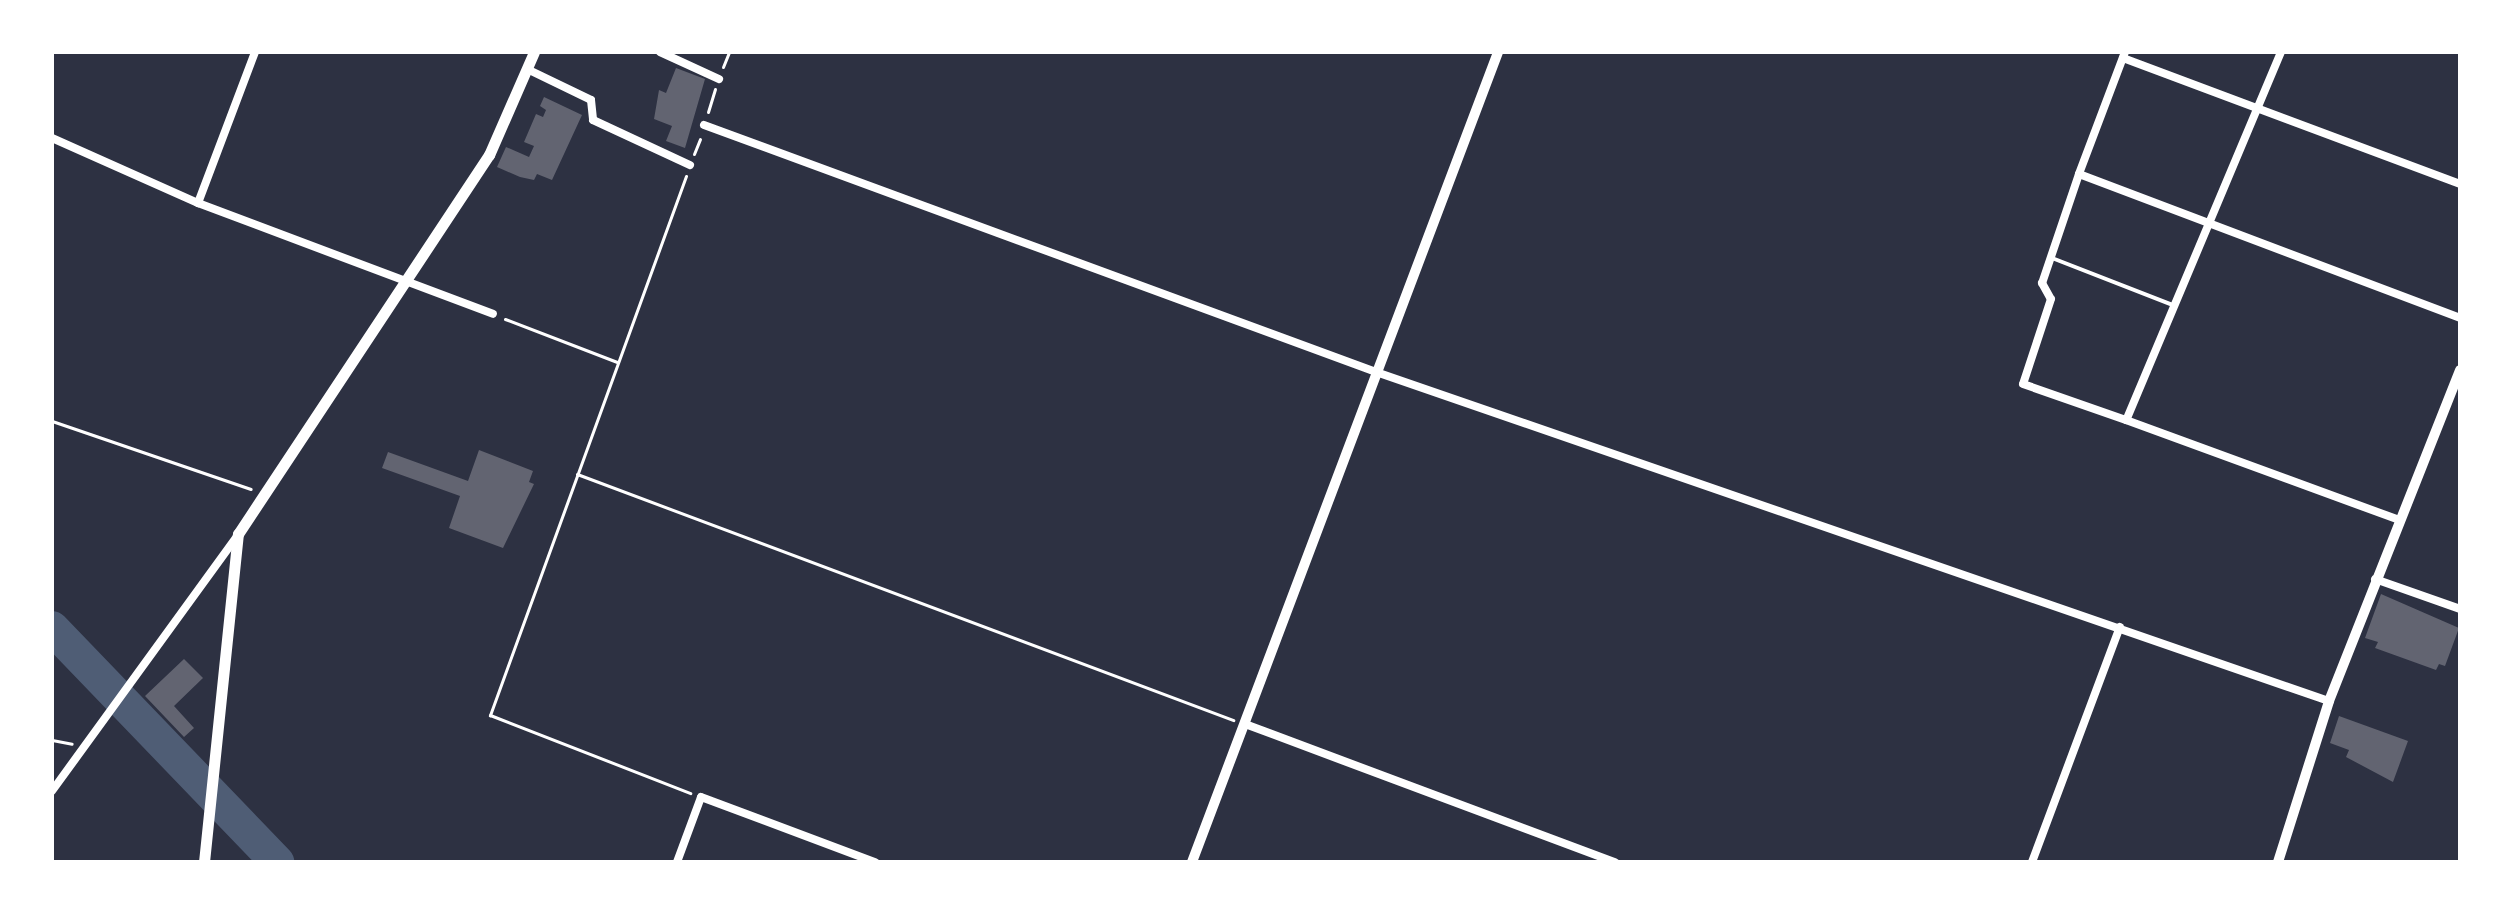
<!DOCTYPE html>
<html>
<head>
<meta charset="utf-8">
<style>
  body { margin:0 }
  #map { position:relative; width:2512px; height:914px; overflow:hidden; background:#2d3142; font-family:"IBM Plex Sans",sans-serif }
  div>[style] { position:absolute }
  .river>* { height:34px; margin:-17px; padding:0 17px; transform-origin:17px; border-radius:17px; background:#4f5d75 }
  .building>* { inset:0; background:#626471 }
  .path>* { height:3px; margin:-1.5px; padding:0 1.5px; transform-origin:1.5px; border-radius:1.5px; background:#fff }
  .service>* { height:4px; margin:-2px; padding:0 2px; transform-origin:2px; border-radius:2px; background:#fff }
  .minor>* { height:8px; margin:-4px; padding:0 4px; transform-origin:4px; border-radius:4px; background:#fff }
  .tertiary>* { height:10px; margin:-5px; padding:0 5px; transform-origin:5px; border-radius:5px; background:#fff }
  .secondary>* { height:11px; margin:-5.5px; padding:0 5.5px; transform-origin:5.5px; border-radius:5.5px; background:#fff }
  span { translate:-50% -50%; white-space:nowrap; text-align:center; line-height:1.15; -webkit-text-stroke:6px #fff; paint-order:stroke }
  .frame { position:absolute; inset:0; border:54px solid #fff; pointer-events:none }
</style>
</head>
<body>
<div id="map">
  <div class="river">
    <i style="left:52px;top:628px;width:325px;rotate:46.1deg"></i>
  </div>
  <div class="building">
    <i style="clip-path:polygon(676px 68px,705px 79px,685px 148px,666px 141px,672px 126px,654px 119px,659px 90px,666px 93px)"></i>
    <i style="clip-path:polygon(544px 97px,582px 115px,552px 180px,537px 174px,534px 180px,520px 177px,497px 167px,506px 147px,529px 157px,534px 146px,524px 142px,536px 114px,543px 117px,546px 110px,540px 106px)"></i>
    <i style="clip-path:polygon(479px 450px,533px 471px,529px 482px,534px 484px,503px 548px,449px 528px,460px 496px,382px 468px,388px 452px,468px 481px)"></i>
    <i style="clip-path:polygon(2381px 594px,2459px 628px,2445px 666px,2439px 664px,2436px 670px,2375px 648px,2378px 642px,2365px 638px)"></i>
    <i style="clip-path:polygon(184px 659px,203px 678px,174px 706px,194px 728px,184px 737px,145px 696px)"></i>
    <i style="clip-path:polygon(2339px 716px,2408px 741px,2393px 782px,2346px 757px,2349px 750px,2330px 743px)"></i>
  </div>
  <div class="path">
    <i style="left:723px;top:67px;width:16px;rotate:-68deg"></i>
    <i style="left:708px;top:112px;width:24px;rotate:-73deg"></i>
    <i style="left:694px;top:154px;width:16px;rotate:-68deg"></i>
    <i style="left:686px;top:176px;width:574px;rotate:109.98deg"></i>
    <i style="left:490px;top:715px;width:215px;rotate:21.3deg"></i>
    <i style="left:505px;top:319px;width:120px;rotate:21deg"></i>
    <i style="left:52px;top:421px;width:210px;rotate:18.9deg"></i>
    <i style="left:577px;top:474px;width:701px;rotate:20.56deg"></i>
    <i style="left:52px;top:740px;width:20px;rotate:11deg"></i>
  </div>
  <div class="service">
    <i style="left:2052px;top:258px;width:132px;rotate:21.3deg"></i>
  </div>
  <div class="minor">
    <i style="left:660px;top:52px;width:65px;rotate:24.6deg"></i>
    <i style="left:2125px;top:52px;width:130px;rotate:110.7deg"></i>
    <i style="left:2079px;top:174px;width:407px;rotate:20.7deg"></i>
    <i style="left:2281px;top:52px;width:399px;rotate:112.8deg"></i>
    <i style="left:2126px;top:420px;width:289px;rotate:20.1deg"></i>
    <i style="left:2123px;top:58px;width:360px;rotate:20.5deg"></i>
    <i style="left:527px;top:69px;width:71px;rotate:25.8deg"></i>
    <i style="left:591px;top:100px;width:20px;rotate:84deg"></i>
    <i style="left:593px;top:120px;width:107px;rotate:24.9deg"></i>
    <i style="left:704px;top:125px;width:716px;rotate:20.18deg"></i>
    <i style="left:1376px;top:372px;width:1008px;rotate:19.05deg"></i>
    <i style="left:52px;top:138px;width:160px;rotate:24deg"></i>
    <i style="left:198px;top:203px;width:315px;rotate:20.6deg"></i>
    <i style="left:2079px;top:174px;width:115px;rotate:108.7deg"></i>
    <i style="left:2042px;top:283px;width:18px;rotate:61deg"></i>
    <i style="left:2051px;top:299px;width:89px;rotate:108.2deg"></i>
    <i style="left:2023px;top:384px;width:109px;rotate:19.3deg"></i>
    <i style="left:198px;top:203px;width:161px;rotate:-69.3deg"></i>
    <i style="left:2375px;top:579px;width:90px;rotate:19.4deg"></i>
    <i style="left:1245px;top:724px;width:395px;rotate:20.5deg"></i>
    <i style="left:52px;top:791px;width:315px;rotate:-54deg"></i>
    <i style="left:677px;top:862px;width:69px;rotate:-69.7deg"></i>
    <i style="left:701px;top:797px;width:186px;rotate:20.5deg"></i>
    <i style="left:2032px;top:862px;width:251px;rotate:-69.5deg"></i>
  </div>
  <div class="tertiary">
    <i style="left:1192px;top:862px;width:866px;rotate:-69.3deg"></i>
    <i style="left:2278px;top:862px;width:169px;rotate:-72.4deg"></i>
    <i style="left:2329px;top:701px;width:356px;rotate:-68.4deg"></i>
  </div>
  <div class="secondary">
    <i style="left:204px;top:862px;width:330px;rotate:-84.1deg"></i>
    <i style="left:238px;top:534px;width:455px;rotate:-56.5deg"></i>
    <i style="left:489px;top:155px;width:112px;rotate:-66.4deg"></i>
  </div>
  <div class="frame"></div>
</div>
</body>
</html>
